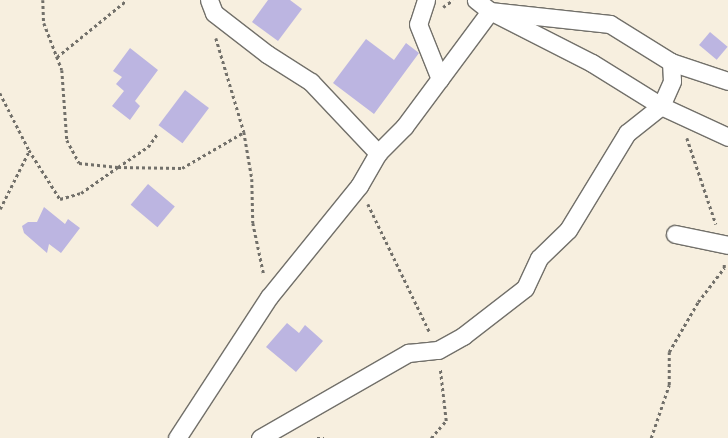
<!DOCTYPE html>
<html>
<head>
<meta charset="utf-8">
<style>
  body { margin:0 }
  #map { position:relative; width:728px; height:438px; overflow:hidden; background:#f7efdf; font-family:Caveat,sans-serif }
  div>[style] { position:absolute }
  .building>* { inset:0; background:#bcb5e1; transform-origin:0 0 }
  .path>* { height:2.5px; margin-top:-1.25px; transform-origin:0; background:repeating-linear-gradient(90deg,#72706a 0 3px,transparent 0 6px) }
  .roads { filter:drop-shadow(1px 0 #72706a) drop-shadow(-1px 0 #72706a) drop-shadow(0 1px #72706a) drop-shadow(0 -1px #72706a) }
  .street>* { height:17px; margin:-8.5px; padding:0 8.5px; transform-origin:8.5px; border-radius:8.5px; background:#fff }
  span { translate:-50% -50%; white-space:nowrap; text-align:center; line-height:1.15; -webkit-text-stroke:3.5px #fff; paint-order:stroke }
</style>
</head>
<body>
<div id="map">
  <div class="building">
    <i style="clip-path:polygon(268px 0,290px 0,302px 9px,278px 41px,252px 22px)"></i>
    <i style="left:710px;top:32px;width:23px;height:17px;rotate:40deg"></i>
    <i style="clip-path:polygon(366px 39px,394px 60px,406px 43px,419px 53px,374px 114px,333px 83px)"></i>
    <i style="clip-path:polygon(130px 48px,158px 70px,135px 101px,140px 106px,130px 120px,112px 106px,124px 91px,116px 84px,122px 77px,113px 71px)"></i>
    <i style="left:185px;top:90px;width:30px;height:44px;rotate:37deg"></i>
    <i style="left:148px;top:184px;width:35px;height:27px;rotate:40deg"></i>
    <i style="clip-path:polygon(44px 207px,65px 224px,68px 219px,80px 228px,61px 253px,49px 244px,47px 253px,24px 233px,22px 226px,28px 222px,37px 222px)"></i>
    <i style="clip-path:polygon(287px 323px,299px 333px,305px 325px,323px 341px,296px 372px,266px 347px)"></i>
  </div>
  <div class="path">
    <i style="left:43px;top:0;width:23px;rotate:88deg"></i>
    <i style="left:44px;top:23px;width:50px;rotate:69deg"></i>
    <i style="left:62px;top:70px;width:70px;rotate:85.9deg"></i>
    <i style="left:67px;top:140px;width:26px;rotate:62deg"></i>
    <i style="left:79px;top:163px;width:39px;rotate:6deg"></i>
    <i style="left:118px;top:167px;width:36px;rotate:-34deg"></i>
    <i style="left:148px;top:147px;width:16px;rotate:-55deg"></i>
    <i style="left:443px;top:7px;width:12px;rotate:-35deg"></i>
    <i style="left:216px;top:38px;width:98px;rotate:73.4deg"></i>
    <i style="left:244px;top:132px;width:48px;rotate:80.3deg"></i>
    <i style="left:252px;top:179px;width:44px;rotate:88.7deg"></i>
    <i style="left:253px;top:223px;width:53px;rotate:78.1deg"></i>
    <i style="left:57px;top:57px;width:90px;rotate:-39.2deg"></i>
    <i style="left:0;top:93px;width:64px;rotate:63deg"></i>
    <i style="left:29px;top:150px;width:58px;rotate:57.7deg"></i>
    <i style="left:60px;top:199px;width:22px;rotate:-16deg"></i>
    <i style="left:81px;top:193px;width:45px;rotate:-35.1deg"></i>
    <i style="left:118px;top:167px;width:64px;rotate:0.9deg"></i>
    <i style="left:182px;top:168px;width:72px;rotate:-30.1deg"></i>
    <i style="left:687px;top:138px;width:91px;rotate:71.4deg"></i>
    <i style="left:368px;top:204px;width:143px;rotate:64.3deg"></i>
    <i style="left:0;top:209px;width:65px;rotate:-63.4deg"></i>
    <i style="left:317px;top:438px;width:7px"></i>
    <i style="left:431px;top:438px;width:23px;rotate:-49deg"></i>
    <i style="left:446px;top:421px;width:53px;rotate:-96.5deg"></i>
    <i style="left:651px;top:438px;width:56px;rotate:-71.2deg"></i>
    <i style="left:669px;top:385px;width:33px;rotate:-90deg"></i>
    <i style="left:669px;top:352px;width:58px;rotate:-59.9deg"></i>
    <i style="left:698px;top:302px;width:43px;rotate:-52.6deg"></i>
    <i style="left:724px;top:268px;width:6px;rotate:-90deg"></i>
  </div>
  <div class="roads">
    <div class="street">
      <i style="left:209px;top:0;width:14px;rotate:69deg"></i>
      <i style="left:214px;top:13px;width:67px;rotate:37.7deg"></i>
      <i style="left:267px;top:54px;width:52px;rotate:32.5deg"></i>
      <i style="left:311px;top:82px;width:98px;rotate:46.7deg"></i>
      <i style="left:426px;top:0;width:25px;rotate:108deg"></i>
      <i style="left:418px;top:24px;width:59px;rotate:68.2deg"></i>
      <i style="left:728px;top:81px;width:60px;rotate:-161.6deg"></i>
      <i style="left:671px;top:62px;width:72px;rotate:-148.1deg"></i>
      <i style="left:610px;top:24px;width:121px;rotate:-173.8deg"></i>
      <i style="left:490px;top:11px;width:114px;rotate:27deg"></i>
      <i style="left:592px;top:63px;width:81px;rotate:31.9deg"></i>
      <i style="left:661px;top:106px;width:74px;rotate:24.8deg"></i>
      <i style="left:675px;top:234px;width:54px;rotate:11.7deg"></i>
      <i style="left:177px;top:438px;width:168px;rotate:-56.9deg"></i>
      <i style="left:269px;top:297px;width:143px;rotate:-51deg"></i>
      <i style="left:359px;top:186px;width:38px;rotate:-60deg"></i>
      <i style="left:378px;top:153px;width:37px;rotate:-45deg"></i>
      <i style="left:404px;top:127px;width:144px;rotate:-53.4deg"></i>
      <i style="left:490px;top:11px;width:18px;rotate:-142deg"></i>
      <i style="left:260px;top:438px;width:171px;rotate:-29.9deg"></i>
      <i style="left:408px;top:353px;width:30px;rotate:-6deg"></i>
      <i style="left:438px;top:350px;width:29px;rotate:-29deg"></i>
      <i style="left:463px;top:336px;width:78px;rotate:-37.7deg"></i>
      <i style="left:525px;top:288px;width:33px;rotate:-65deg"></i>
      <i style="left:539px;top:258px;width:40px;rotate:-44deg"></i>
      <i style="left:568px;top:230px;width:114px;rotate:-58.7deg"></i>
      <i style="left:627px;top:133px;width:43px;rotate:-38.5deg"></i>
      <i style="left:661px;top:106px;width:27px;rotate:-66deg"></i>
      <i style="left:672px;top:81px;width:19px;rotate:-93deg"></i>
    </div>
  </div>
</div>
</body>
</html>
